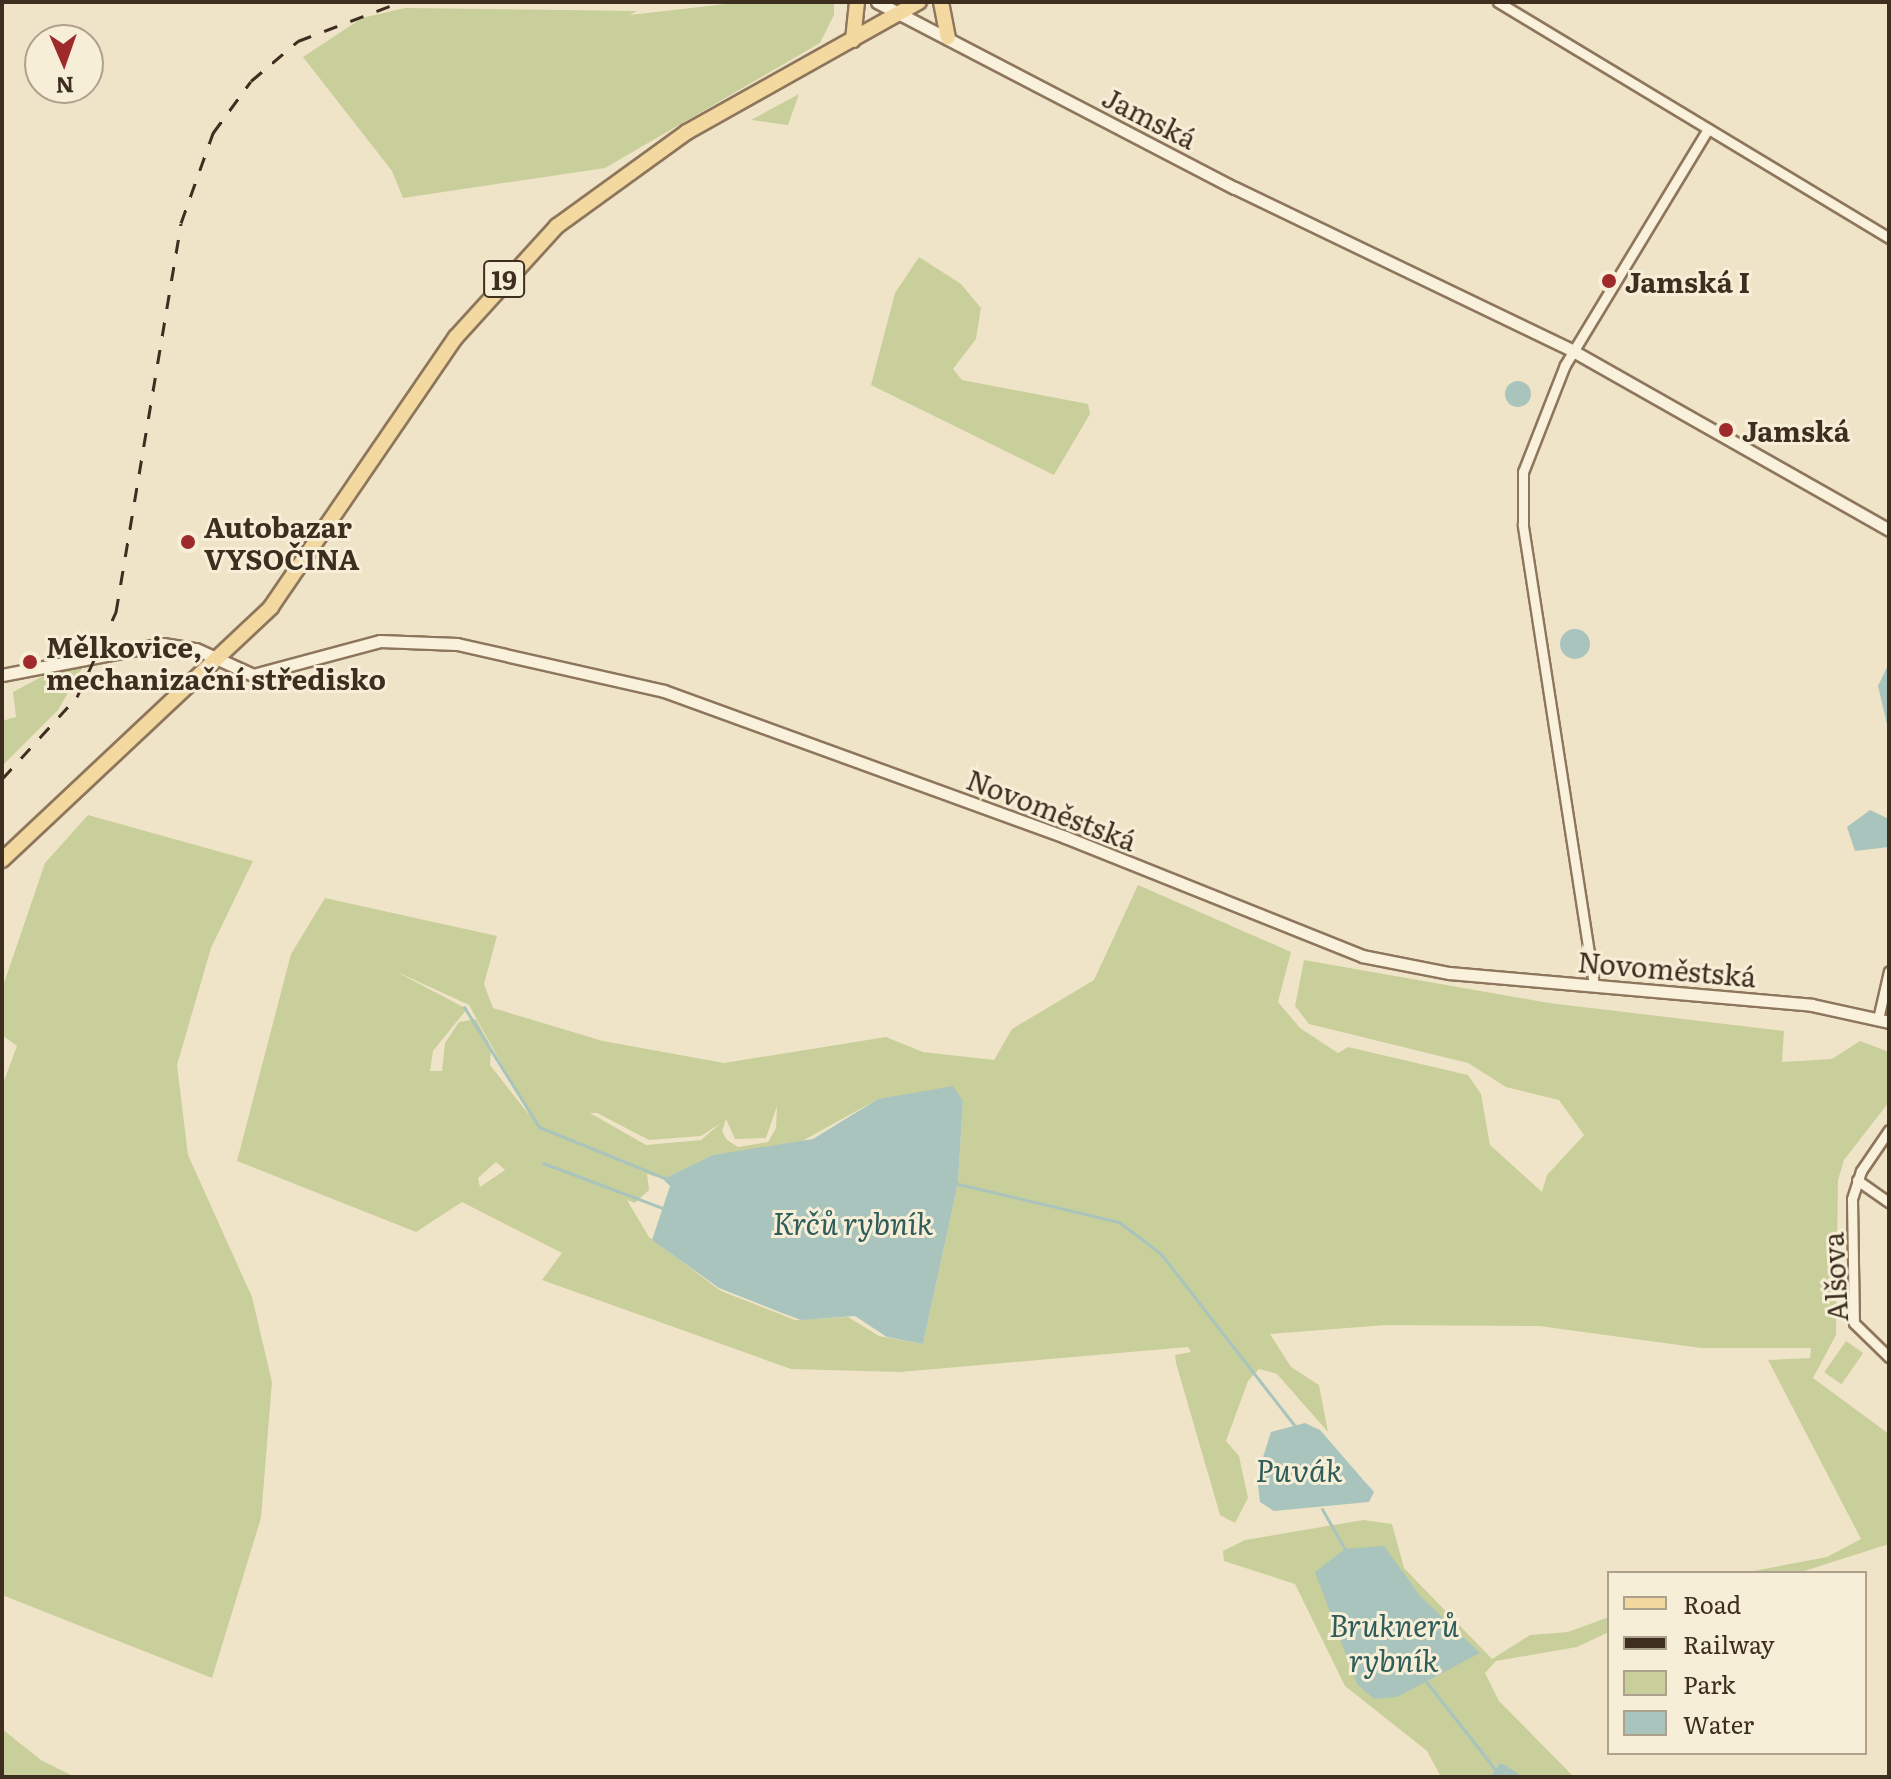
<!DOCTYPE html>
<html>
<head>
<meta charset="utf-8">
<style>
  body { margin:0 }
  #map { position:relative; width:1891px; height:1779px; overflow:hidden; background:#f0e4c8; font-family:Literata,serif }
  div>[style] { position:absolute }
  .green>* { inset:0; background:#c9cf9b; transform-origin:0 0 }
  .water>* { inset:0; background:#a9c4bc }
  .round { border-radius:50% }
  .stream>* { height:3px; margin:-1.5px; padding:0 1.5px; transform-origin:1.5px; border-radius:1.5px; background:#a9c4bc }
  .roads { filter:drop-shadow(2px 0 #8d765c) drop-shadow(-2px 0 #8d765c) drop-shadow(0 2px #8d765c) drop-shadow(0 -2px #8d765c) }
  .minor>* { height:9px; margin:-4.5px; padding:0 4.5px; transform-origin:4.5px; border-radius:4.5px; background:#faf1dc }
  .tertiary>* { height:11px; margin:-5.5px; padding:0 5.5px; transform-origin:5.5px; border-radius:5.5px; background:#faf1dc }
  .primary>* { height:14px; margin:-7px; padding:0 7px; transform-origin:7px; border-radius:7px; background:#f3d9a0 }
  .rail>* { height:3px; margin-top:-1.5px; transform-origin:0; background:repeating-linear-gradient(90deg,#3d2e20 0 14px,transparent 0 28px) }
  .dots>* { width:22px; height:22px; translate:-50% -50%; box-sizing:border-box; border:4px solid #f7eed8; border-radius:50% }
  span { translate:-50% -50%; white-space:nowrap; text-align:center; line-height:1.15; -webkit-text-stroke:6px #f7eed8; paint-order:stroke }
  .shield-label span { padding:2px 6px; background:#f7eed8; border:2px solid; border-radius:6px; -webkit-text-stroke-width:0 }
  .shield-label { font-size:26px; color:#3d2e20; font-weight:700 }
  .street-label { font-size:28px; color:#3d2e20 }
  .poi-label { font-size:28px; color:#3d2e20; font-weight:700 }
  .left { translate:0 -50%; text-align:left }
  .water-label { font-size:30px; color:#2f5d5a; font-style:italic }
  .frame { position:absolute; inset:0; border:4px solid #3d2e20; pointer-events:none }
  .legend { position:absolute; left:1607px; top:1571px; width:260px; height:184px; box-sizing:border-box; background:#f7eed8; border:2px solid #ada18e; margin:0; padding:10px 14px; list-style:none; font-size:24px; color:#3d2e20 }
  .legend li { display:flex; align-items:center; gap:16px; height:40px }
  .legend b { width:40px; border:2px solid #ada18e }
  .north { position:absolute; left:24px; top:24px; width:80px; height:80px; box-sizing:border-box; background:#f7eed8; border:2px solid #ada18e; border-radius:50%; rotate:178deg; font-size:22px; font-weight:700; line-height:32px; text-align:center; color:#3d2e20 }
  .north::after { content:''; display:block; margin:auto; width:28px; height:36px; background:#9e2a2b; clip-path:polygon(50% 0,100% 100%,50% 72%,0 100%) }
</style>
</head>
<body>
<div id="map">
  <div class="green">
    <i style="clip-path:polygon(743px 2px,834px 2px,834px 15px,820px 43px,605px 168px,403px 198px,392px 171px,303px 57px,362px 18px,405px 8px,637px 11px,630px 15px)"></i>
    <i style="clip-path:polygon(799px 94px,788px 125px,751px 120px)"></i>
    <i style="clip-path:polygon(919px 257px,961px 284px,981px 308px,976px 339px,953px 369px,962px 380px,1088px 404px,1090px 414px,1054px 475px,871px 385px,895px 293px)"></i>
    <i style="clip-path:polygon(84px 665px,58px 710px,4px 764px,2px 721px,16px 717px,13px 692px,60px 667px)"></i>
    <i style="clip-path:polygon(88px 815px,253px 861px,211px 948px,177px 1065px,188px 1155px,252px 1297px,272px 1382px,261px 1518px,212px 1678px,2px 1595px,2px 1086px,17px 1046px,2px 1035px,2px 989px,45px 863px)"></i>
    <i style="clip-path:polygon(evenodd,1138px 885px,1291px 952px,1278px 1002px,1300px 1028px,1338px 1053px,1348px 1047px,1468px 1075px,1481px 1094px,1490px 1145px,1542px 1192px,1547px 1175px,1584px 1135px,1559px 1100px,1506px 1087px,1468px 1063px,1309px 1024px,1295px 1006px,1304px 960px,1549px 1003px,1784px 1031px,1782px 1062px,1832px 1059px,1860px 1041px,1889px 1052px,1889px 1102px,1844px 1160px,1838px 1180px,1836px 1335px,1813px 1378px,1889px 1434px,1889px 1544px,1798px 1573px,1743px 1573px,1827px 1557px,1861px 1539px,1768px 1360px,1810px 1358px,1811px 1348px,1701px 1348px,1539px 1326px,1386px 1325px,1270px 1334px,1291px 1367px,1319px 1385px,1328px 1432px,1277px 1374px,1259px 1369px,1248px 1381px,1226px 1441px,1239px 1456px,1248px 1498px,1235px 1523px,1220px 1515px,1176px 1363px,1175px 1355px,1191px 1352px,1188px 1347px,900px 1372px,791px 1369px,542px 1280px,562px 1253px,462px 1202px,416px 1232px,237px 1161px,291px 954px,325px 898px,497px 936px,484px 984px,493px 1008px,603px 1041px,724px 1063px,886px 1037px,923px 1052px,994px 1060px,1012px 1029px,1094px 980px,1138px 885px,395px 971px,469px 1005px,530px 1116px,490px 1065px,491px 1047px,476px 1019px,459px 1022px,445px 1043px,442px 1071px,430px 1071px,433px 1051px,467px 1009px,395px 971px,1138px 885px,924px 1093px,963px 1101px,958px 1183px,923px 1344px,879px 1336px,848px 1317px,795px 1320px,721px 1291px,649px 1237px,627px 1200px,635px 1203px,649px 1190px,647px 1174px,663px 1179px,713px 1155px,797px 1144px,878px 1099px,924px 1093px,1138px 885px,777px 1106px,776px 1128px,768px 1142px,738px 1147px,727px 1140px,722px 1131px,726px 1119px,735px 1139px,766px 1138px,777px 1106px,1138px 885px,590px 1113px,597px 1113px,649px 1140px,701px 1136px,721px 1123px,701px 1140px,646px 1145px,590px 1113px,1138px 885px,496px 1162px,505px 1170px,480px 1187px,478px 1178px,496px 1162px)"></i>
    <i style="left:1846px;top:1341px;width:21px;height:38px;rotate:35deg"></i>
    <i style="clip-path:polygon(1363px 1520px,1392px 1524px,1404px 1568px,1492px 1659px,1530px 1635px,1568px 1632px,1609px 1617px,1609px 1632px,1577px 1647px,1496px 1661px,1485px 1673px,1499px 1701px,1574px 1777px,1522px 1777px,1500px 1763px,1490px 1777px,1441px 1777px,1427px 1751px,1345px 1686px,1295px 1584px,1224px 1561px,1223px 1551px,1245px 1540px)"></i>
    <i style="clip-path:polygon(2px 1729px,41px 1760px,75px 1777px,2px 1777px)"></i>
  </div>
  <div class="water">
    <i class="round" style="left:1505px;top:381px;width:26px;height:26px"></i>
    <i class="round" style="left:1560px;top:629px;width:30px;height:30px"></i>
    <i style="clip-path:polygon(1889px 663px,1889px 733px,1878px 686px)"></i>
    <i style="clip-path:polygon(1870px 810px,1889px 819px,1889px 847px,1855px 851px,1847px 827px)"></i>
    <i style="clip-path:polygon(953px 1086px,963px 1101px,958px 1183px,923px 1344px,887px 1337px,855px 1316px,801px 1320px,782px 1313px,719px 1288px,652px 1240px,670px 1186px,663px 1179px,713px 1155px,813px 1139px,878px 1099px)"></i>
    <i style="clip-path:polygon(1305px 1423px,1320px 1430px,1366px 1483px,1374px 1492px,1369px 1502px,1274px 1511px,1260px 1502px,1257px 1476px,1271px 1432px)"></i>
    <i style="clip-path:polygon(1384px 1546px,1421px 1597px,1480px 1653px,1397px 1697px,1374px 1699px,1357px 1684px,1315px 1572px,1345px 1549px)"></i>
    <i style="clip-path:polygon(1500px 1763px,1507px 1766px,1522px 1777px,1490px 1777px)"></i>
  </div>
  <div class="stream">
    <i style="left:464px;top:1007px;width:142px;rotate:58deg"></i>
    <i style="left:539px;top:1127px;width:138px;rotate:22.1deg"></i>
    <i style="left:543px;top:1163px;width:128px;rotate:20.6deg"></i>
    <i style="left:954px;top:1183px;width:170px;rotate:13.3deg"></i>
    <i style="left:1119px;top:1222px;width:53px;rotate:37.3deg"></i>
    <i style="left:1161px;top:1254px;width:218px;rotate:52.1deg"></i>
    <i style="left:1322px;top:1509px;width:48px;rotate:60.3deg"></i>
    <i style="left:1425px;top:1680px;width:123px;rotate:51.9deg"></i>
  </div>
  <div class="roads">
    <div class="minor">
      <i style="left:1498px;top:2px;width:457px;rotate:31.1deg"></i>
      <i style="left:1594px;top:985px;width:466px;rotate:-98.8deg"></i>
      <i style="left:1523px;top:524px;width:52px;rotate:-90deg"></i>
      <i style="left:1523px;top:472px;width:115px;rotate:-68.6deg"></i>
      <i style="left:1565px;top:365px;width:276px;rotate:-58.8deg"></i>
      <i style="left:1878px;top:1019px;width:49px;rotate:-77.1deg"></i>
      <i style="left:1889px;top:1130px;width:50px;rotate:124.3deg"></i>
      <i style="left:1861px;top:1171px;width:29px;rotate:108deg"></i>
      <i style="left:1852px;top:1199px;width:124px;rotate:89.1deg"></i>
      <i style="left:1854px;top:1323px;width:49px;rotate:44.2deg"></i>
      <i style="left:1857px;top:1180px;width:39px;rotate:35deg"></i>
    </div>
    <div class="tertiary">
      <i style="left:877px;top:2px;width:403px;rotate:27.5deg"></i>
      <i style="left:1235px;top:188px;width:375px;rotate:25.7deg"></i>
      <i style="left:1573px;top:351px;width:363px;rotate:29.5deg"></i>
      <i style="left:2px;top:675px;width:164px;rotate:-10.9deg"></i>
      <i style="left:163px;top:644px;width:33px;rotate:9deg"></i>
      <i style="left:196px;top:649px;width:63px;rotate:24.5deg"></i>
      <i style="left:253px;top:675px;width:131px;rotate:-15deg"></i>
      <i style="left:380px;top:641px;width:77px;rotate:2.2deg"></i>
      <i style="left:457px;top:644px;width:212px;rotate:12.8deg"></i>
      <i style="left:664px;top:691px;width:427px;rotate:20deg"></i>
      <i style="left:1065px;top:837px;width:320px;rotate:21.8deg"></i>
      <i style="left:1362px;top:956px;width:89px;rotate:11.1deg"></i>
      <i style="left:1449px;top:973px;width:364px;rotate:5deg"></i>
      <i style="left:1812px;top:1005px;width:79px;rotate:12.4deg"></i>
    </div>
    <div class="primary">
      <i style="left:941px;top:2px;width:36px;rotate:79deg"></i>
      <i style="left:853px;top:40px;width:38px;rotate:-84deg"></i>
      <i style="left:2px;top:860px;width:369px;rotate:-43.2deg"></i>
      <i style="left:271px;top:607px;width:327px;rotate:-55.6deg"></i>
      <i style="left:456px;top:337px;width:150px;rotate:-47.7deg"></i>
      <i style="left:557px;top:226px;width:160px;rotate:-35.9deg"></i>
      <i style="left:687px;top:132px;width:266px;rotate:-29.3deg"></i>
    </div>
  </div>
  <div class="rail">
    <i style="left:552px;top:2px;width:124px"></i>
    <i style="left:2px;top:779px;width:111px;rotate:-47.6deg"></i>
    <i style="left:77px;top:697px;width:94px;rotate:-65.4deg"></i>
    <i style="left:116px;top:612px;width:394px;rotate:-80.5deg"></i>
    <i style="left:181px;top:223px;width:96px;rotate:-70.4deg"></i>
    <i style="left:213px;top:133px;width:64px;rotate:-53.8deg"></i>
    <i style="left:251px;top:81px;width:62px;rotate:-40.4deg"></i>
    <i style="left:298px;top:41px;width:109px;rotate:-20.9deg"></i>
  </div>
  <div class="dots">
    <i style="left:1609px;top:281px;background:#9e2a2b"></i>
    <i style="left:1726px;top:430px;background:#9e2a2b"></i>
    <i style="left:188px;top:542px;background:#9e2a2b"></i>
    <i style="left:30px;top:662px;background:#9e2a2b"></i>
  </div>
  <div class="shield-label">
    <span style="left:504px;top:279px">19</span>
  </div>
  <div class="street-label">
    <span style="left:1150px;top:117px;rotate:27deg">Jamská</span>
    <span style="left:1052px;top:809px;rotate:21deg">Novoměstská</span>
    <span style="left:1667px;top:968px;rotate:5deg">Novoměstská</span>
    <span style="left:1834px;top:1277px;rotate:-93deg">Alšova</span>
  </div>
  <div class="poi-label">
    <span class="left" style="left:1625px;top:281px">Jamská I</span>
    <span class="left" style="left:1742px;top:430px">Jamská</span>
    <span class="left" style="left:204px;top:542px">Autobazar<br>VYSOČINA</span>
    <span class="left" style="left:46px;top:662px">Mělkovice,<br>mechanizační středisko</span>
  </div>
  <div class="water-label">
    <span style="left:853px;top:1222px">Krčů rybník</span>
    <span style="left:1299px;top:1469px">Puvák</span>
    <span style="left:1394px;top:1641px">Bruknerů<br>rybník</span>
  </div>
  <div class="frame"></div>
  <ul class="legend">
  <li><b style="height:10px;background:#f3d9a0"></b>Road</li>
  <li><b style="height:10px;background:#3d2e20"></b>Railway</li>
  <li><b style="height:22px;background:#c9cf9b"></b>Park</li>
  <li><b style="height:22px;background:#a9c4bc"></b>Water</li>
  </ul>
  <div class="north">N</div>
</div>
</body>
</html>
